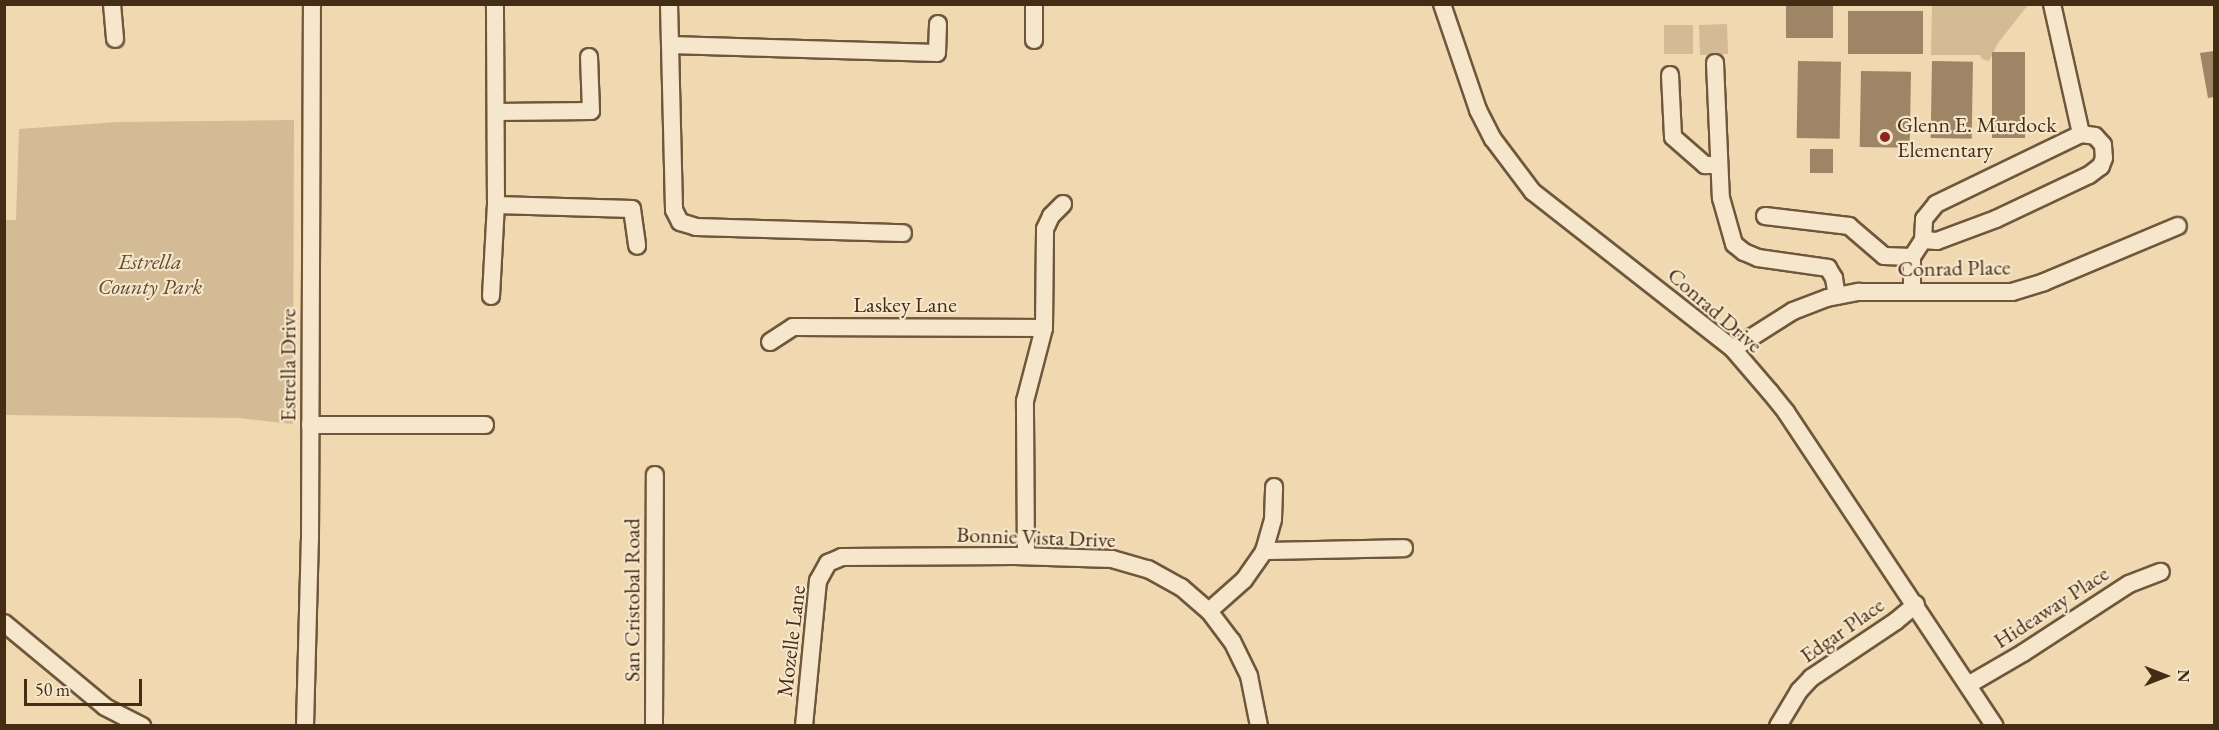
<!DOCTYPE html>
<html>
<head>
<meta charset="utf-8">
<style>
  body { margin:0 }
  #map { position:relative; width:2219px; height:730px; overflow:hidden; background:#f0d8b0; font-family:"EB Garamond",serif }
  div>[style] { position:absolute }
  .green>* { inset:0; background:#d3bb95; transform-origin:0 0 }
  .building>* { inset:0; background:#9e8565; transform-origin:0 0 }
  .roads { filter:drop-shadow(2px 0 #70573b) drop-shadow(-2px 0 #70573b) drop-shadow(0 2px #70573b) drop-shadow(0 -2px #70573b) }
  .minor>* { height:16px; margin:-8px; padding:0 8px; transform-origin:8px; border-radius:8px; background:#f5e6cc }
  .dots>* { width:16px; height:16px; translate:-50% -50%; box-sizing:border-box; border:3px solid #f5e6cc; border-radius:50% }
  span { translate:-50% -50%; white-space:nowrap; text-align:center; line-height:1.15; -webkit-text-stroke:4.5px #f5e6cc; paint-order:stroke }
  .poi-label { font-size:22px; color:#452c14 }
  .left { translate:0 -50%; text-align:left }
  .park-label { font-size:22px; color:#61492e; font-style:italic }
  .street-label { font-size:22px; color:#452c14 }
  .frame { position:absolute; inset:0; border:6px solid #452c14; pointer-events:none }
  .north { position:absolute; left:2135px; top:646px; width:60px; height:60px; -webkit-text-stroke:4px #f5e6cc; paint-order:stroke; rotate:90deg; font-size:16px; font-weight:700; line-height:24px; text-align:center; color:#452c14 }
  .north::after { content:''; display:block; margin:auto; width:21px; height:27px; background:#452c14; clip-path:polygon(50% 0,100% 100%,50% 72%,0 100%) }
  .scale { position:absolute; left:24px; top:679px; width:118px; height:27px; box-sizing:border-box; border:3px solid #452c14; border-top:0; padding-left:8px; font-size:18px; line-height:21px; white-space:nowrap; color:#452c14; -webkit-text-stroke:4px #f5e6cc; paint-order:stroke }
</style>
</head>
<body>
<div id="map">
  <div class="green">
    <i style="clip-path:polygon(1932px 5px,2028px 5px,1998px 43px,1989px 61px,1982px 59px,1980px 55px,1931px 55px)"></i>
    <i style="left:1727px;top:24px;width:30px;height:28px;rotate:88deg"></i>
    <i style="left:1664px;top:25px;width:29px;height:29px"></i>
    <i style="clip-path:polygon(294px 120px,293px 424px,238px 418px,5px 415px,5px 220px,16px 220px,19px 129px,118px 122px)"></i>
  </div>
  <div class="building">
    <i style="left:1786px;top:4px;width:47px;height:34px"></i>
    <i style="left:1848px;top:11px;width:75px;height:43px"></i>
    <i style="clip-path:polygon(2214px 51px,2214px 97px,2208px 98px,2200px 53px)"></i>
    <i style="left:1992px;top:52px;width:33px;height:86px"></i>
    <i style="left:1798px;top:61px;width:43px;height:77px;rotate:1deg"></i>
    <i style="left:1932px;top:61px;width:41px;height:77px;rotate:1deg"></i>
    <i style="left:1861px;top:71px;width:50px;height:76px;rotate:1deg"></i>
    <i style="left:1810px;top:149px;width:23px;height:24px"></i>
  </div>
  <div class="roads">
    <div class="minor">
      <i style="left:112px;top:4px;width:35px;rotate:85deg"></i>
      <i style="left:669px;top:4px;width:206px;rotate:88.6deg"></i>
      <i style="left:674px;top:210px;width:13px;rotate:63deg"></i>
      <i style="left:680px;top:222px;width:17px;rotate:17deg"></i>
      <i style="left:696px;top:227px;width:207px;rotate:1.7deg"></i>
      <i style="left:1034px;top:4px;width:36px;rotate:90deg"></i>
      <i style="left:1442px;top:4px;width:112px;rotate:71.2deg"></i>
      <i style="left:1478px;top:110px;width:33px;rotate:63deg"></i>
      <i style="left:1493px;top:139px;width:66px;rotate:53deg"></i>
      <i style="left:1533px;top:192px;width:254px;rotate:38.1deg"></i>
      <i style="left:1733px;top:349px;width:57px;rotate:49.3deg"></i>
      <i style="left:1770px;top:392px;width:26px;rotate:51deg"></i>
      <i style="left:1786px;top:412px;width:377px;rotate:56.4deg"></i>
      <i style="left:2052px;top:4px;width:133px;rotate:77.4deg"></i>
      <i style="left:670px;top:45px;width:267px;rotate:1.7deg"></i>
      <i style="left:937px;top:53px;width:29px;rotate:-88deg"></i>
      <i style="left:1715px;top:63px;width:135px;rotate:87.5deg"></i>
      <i style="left:1721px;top:198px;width:48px;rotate:74.2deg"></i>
      <i style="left:1734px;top:244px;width:13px;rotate:39deg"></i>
      <i style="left:1744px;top:252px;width:15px;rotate:23deg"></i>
      <i style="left:1758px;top:258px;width:71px;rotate:8.1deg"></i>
      <i style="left:1828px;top:268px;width:12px;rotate:59deg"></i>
      <i style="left:1834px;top:278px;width:18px;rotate:81deg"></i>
      <i style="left:1670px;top:75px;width:62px;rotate:87.2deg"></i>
      <i style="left:1673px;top:137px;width:43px;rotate:41.2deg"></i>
      <i style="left:1705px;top:165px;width:14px"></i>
      <i style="left:496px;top:112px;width:95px;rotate:-0.6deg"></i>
      <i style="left:591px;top:111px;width:54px;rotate:-92.1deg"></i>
      <i style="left:496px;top:205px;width:136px;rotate:1.7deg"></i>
      <i style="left:632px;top:209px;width:37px;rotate:82deg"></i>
      <i style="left:1765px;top:216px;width:85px;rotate:6.8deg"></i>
      <i style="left:1849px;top:226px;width:46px;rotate:40.6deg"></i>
      <i style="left:1884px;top:256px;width:28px;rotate:2deg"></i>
      <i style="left:1912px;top:292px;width:35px;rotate:-90deg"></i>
      <i style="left:1912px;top:257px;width:20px;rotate:-57deg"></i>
      <i style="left:1923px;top:240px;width:21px;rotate:-87deg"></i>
      <i style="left:1924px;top:219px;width:19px;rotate:-51deg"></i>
      <i style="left:1936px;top:204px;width:161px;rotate:-25.8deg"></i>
      <i style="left:2081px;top:134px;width:14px;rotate:8deg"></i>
      <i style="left:2095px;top:136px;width:12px;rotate:48deg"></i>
      <i style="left:2103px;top:145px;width:13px;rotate:86deg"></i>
      <i style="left:2104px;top:158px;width:9px;rotate:111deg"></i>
      <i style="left:2101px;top:166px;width:15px;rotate:143deg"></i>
      <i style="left:2089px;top:175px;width:103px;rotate:154.7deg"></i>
      <i style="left:1996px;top:219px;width:63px;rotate:159.6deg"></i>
      <i style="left:1937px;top:241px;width:14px;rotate:-176deg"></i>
      <i style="left:491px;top:296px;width:91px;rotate:-86.9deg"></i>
      <i style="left:496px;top:205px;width:201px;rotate:-90.3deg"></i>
      <i style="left:770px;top:342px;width:27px;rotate:-33deg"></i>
      <i style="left:793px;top:327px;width:251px;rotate:0.2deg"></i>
      <i style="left:1733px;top:349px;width:71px;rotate:-32.3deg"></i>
      <i style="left:1793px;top:311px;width:36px;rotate:-21deg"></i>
      <i style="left:1827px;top:298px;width:33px;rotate:-11deg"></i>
      <i style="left:1859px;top:292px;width:153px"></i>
      <i style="left:2012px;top:292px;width:34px;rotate:-17deg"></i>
      <i style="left:2044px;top:282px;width:145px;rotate:-22.7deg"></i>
      <i style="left:310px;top:425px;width:175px"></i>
      <i style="left:1264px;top:551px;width:140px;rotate:-1.2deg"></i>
      <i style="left:1026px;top:556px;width:155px;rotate:-90.4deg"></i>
      <i style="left:1025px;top:401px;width:75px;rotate:-75.4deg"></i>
      <i style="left:1044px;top:328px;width:99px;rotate:-89.4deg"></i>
      <i style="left:1045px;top:229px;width:14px;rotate:-65deg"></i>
      <i style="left:1051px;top:216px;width:17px;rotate:-45deg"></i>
      <i style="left:1209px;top:611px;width:47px;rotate:-41.5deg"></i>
      <i style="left:1244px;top:580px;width:35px;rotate:-55deg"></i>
      <i style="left:1264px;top:551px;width:33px;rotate:-74deg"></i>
      <i style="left:1273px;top:519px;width:32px;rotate:-88deg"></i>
      <i style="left:4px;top:623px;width:131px;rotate:39.7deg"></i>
      <i style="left:105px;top:707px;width:42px;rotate:27.2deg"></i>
      <i style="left:1968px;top:685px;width:64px;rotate:-30.2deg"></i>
      <i style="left:2023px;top:653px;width:126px;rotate:-33.1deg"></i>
      <i style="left:2129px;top:584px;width:34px;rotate:-21deg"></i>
      <i style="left:305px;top:726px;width:186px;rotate:-88.5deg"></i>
      <i style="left:310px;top:540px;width:536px;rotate:-89.79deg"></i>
      <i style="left:654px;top:726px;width:251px;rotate:-89.8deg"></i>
      <i style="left:804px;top:726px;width:146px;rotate:-84.5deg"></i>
      <i style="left:818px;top:581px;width:21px;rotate:-61deg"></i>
      <i style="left:828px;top:563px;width:15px;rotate:-23deg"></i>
      <i style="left:842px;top:557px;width:173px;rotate:-0.3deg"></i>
      <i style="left:1015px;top:556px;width:97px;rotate:1.8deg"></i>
      <i style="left:1112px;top:559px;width:37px;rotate:16deg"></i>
      <i style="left:1148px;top:569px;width:38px;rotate:29deg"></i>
      <i style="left:1181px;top:587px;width:37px;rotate:41deg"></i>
      <i style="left:1209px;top:611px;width:38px;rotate:53deg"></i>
      <i style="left:1232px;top:641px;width:39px;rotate:64deg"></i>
      <i style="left:1249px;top:676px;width:51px;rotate:78.7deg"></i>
      <i style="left:1778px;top:726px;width:41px;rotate:-59deg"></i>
      <i style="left:1799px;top:691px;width:18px;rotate:-47deg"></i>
      <i style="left:1811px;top:678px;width:102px;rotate:-33.8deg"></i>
      <i style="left:1896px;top:621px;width:26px;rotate:-40deg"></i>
    </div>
  </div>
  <div class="dots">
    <i style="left:1885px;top:137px;background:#8f2418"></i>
  </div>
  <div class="poi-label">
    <span class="left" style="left:1897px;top:137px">Glenn E. Murdock<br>Elementary</span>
  </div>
  <div class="park-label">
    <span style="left:150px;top:274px">Estrella<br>County Park</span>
  </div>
  <div class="street-label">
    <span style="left:1954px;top:268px;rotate:-1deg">Conrad Place</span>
    <span style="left:905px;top:305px">Laskey Lane</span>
    <span style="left:1715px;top:310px;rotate:41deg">Conrad Drive</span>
    <span style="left:288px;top:365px;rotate:-90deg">Estrella Drive</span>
    <span style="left:1036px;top:537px;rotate:2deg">Bonnie Vista Drive</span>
    <span style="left:632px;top:600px;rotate:-90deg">San Cristobal Road</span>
    <span style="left:2051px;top:607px;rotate:-33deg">Hideaway Place</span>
    <span style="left:1842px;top:630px;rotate:-35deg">Edgar Place</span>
    <span style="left:791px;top:641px;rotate:-83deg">Mozelle Lane</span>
  </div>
  <div class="frame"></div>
  <div class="north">N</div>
  <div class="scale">50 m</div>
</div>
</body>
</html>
